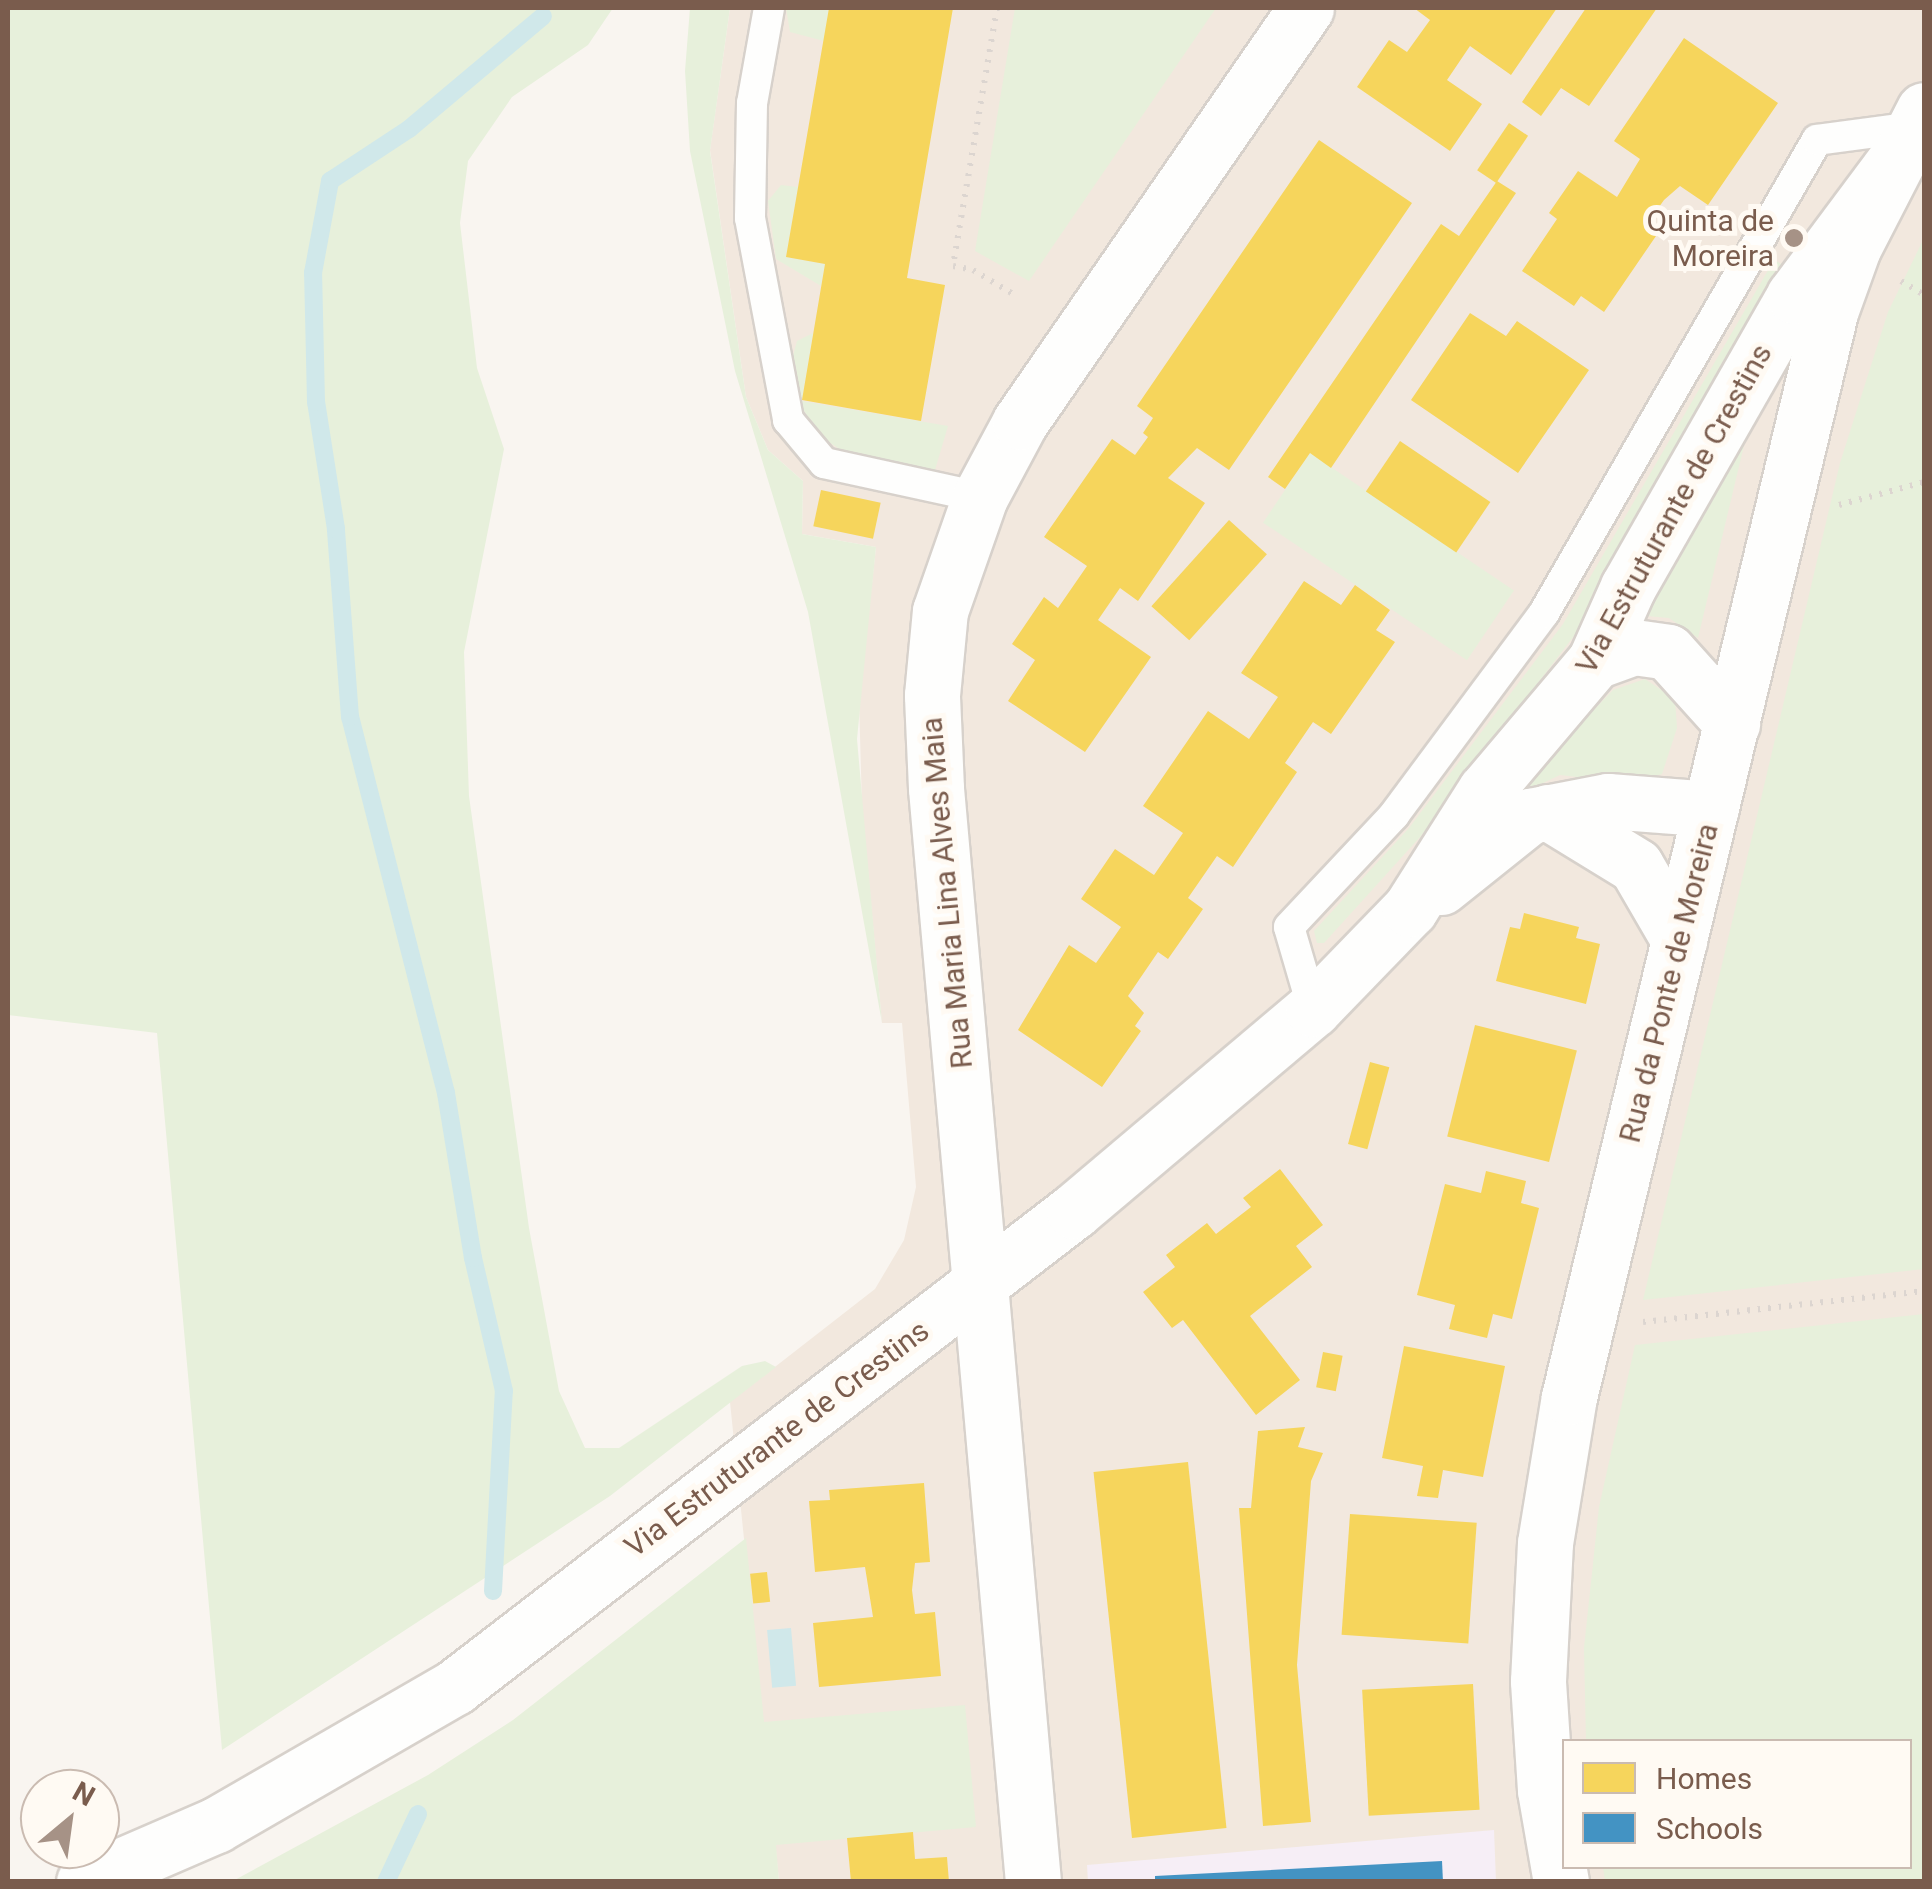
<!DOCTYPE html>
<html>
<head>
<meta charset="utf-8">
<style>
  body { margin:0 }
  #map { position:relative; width:1932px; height:1889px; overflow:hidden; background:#f9f5f0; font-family:Roboto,sans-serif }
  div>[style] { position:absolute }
  .residential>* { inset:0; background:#f2e8de }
  .education>* { inset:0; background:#f6eef6 }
  .green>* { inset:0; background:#e7f0db; transform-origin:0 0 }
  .water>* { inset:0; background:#d0e8ea; transform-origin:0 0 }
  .homes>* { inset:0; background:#f6d55c; transform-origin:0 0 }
  .schools>* { inset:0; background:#4393c3 }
  .stream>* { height:18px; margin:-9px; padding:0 9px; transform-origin:9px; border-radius:9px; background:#d0e8ea }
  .path>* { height:6px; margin-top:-3px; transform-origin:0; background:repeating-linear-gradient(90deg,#dcd5d0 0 2.5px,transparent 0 10.5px) }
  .roads { filter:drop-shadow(2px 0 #d7d1cb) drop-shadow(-2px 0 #d7d1cb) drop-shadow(0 2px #d7d1cb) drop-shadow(0 -2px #d7d1cb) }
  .lane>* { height:30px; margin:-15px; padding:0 15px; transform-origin:15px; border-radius:15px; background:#fefefd }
  .street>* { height:55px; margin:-27.5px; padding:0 27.5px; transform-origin:27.5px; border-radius:27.5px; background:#fefefd }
  .secondary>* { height:55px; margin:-27.5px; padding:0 27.5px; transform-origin:27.5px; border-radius:27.5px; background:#fefefd }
  .dots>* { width:28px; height:28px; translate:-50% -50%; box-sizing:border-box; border:5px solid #fffaf3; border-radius:50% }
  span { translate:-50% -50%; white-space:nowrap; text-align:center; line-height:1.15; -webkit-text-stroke:10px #fffaf3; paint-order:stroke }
  .poi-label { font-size:30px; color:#7a5c4d }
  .right { translate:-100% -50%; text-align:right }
  .street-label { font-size:30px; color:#7a5c4d }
  .frame { position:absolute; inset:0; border:10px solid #7a5c4d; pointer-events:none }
  .legend { position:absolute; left:1562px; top:1739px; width:350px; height:130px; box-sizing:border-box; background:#fffaf3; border:2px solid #cabbb1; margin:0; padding:12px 18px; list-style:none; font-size:30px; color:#7a5c4d }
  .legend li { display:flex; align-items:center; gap:20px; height:50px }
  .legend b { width:50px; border:2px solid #cabbb1 }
  .north { position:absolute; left:20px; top:1769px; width:100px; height:100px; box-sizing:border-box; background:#fffaf3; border:2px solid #cabbb1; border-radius:50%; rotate:29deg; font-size:28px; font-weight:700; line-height:40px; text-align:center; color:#7a5c4d }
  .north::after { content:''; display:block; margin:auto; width:35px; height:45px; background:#a69286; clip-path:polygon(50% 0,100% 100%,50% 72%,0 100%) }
</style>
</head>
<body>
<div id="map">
  <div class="residential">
    <i style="clip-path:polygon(evenodd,730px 8px,1924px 8px,1924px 95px,1841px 312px,1924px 121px,1924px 1881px,779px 1881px,730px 1402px,875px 1289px,904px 1240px,916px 1187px,902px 1023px,882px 1023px,862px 807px,859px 700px,876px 547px,802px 534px,803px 481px,768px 450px,746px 397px,710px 150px,730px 8px,1564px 1742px,1910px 1742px,1910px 1866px,1564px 1866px,1564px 1742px)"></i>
  </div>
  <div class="education">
    <i style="clip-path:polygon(1494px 1830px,1496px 1881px,1088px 1882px,1087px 1865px)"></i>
  </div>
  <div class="green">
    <i style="clip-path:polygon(8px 8px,613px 8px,588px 45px,512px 97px,468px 161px,460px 223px,477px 368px,504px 449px,464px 652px,469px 796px,529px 1228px,559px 1391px,585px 1448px,619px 1448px,742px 1366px,765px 1361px,776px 1367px,610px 1496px,222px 1750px,157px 1033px,8px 1015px)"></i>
    <i style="clip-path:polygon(690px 8px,730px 8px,710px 151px,746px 397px,768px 450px,803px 481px,802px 534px,876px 547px,857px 739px,882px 1023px,808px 612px,735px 371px,690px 151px,685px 71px)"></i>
    <i style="clip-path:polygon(786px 8px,829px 8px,824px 41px,790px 32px)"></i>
    <i style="clip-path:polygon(1015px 8px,1216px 8px,1029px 281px,975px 251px)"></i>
    <i style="clip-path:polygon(781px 185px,798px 187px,786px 257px,825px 264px,821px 286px,776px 259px,768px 201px)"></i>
    <i style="clip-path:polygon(1924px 238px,1924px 1269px,1643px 1300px,1840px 463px,1888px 312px)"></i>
    <i style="clip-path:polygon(1774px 260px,1787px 267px,1577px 632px,1421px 836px,1324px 943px,1317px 943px,1314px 931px,1409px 828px,1563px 624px)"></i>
    <i style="clip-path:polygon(813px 333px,802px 401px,948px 426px,935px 470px,844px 452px,818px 435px,795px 395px,791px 363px,797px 341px)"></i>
    <i style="clip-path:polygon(1752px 412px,1698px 638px,1669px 618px,1636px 615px)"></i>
    <i style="left:1310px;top:453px;width:246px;height:84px;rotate:34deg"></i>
    <i style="clip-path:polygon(1645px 679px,1675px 699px,1677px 728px,1662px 774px,1630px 783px,1560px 775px,1507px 800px,1613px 690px)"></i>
    <i style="clip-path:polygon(1924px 1314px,1924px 1881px,1605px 1881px,1603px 1867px,1910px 1866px,1910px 1742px,1586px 1741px,1584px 1648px,1599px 1507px,1635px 1345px)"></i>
    <i style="clip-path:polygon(746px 1538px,764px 1722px,965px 1705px,976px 1827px,776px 1845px,779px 1881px,231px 1882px,428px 1775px,513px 1720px)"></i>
  </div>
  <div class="water">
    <i style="left:791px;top:1628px;width:58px;height:24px;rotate:85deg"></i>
  </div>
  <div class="homes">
    <i style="clip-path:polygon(829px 8px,953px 8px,907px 278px,945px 285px,921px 421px,802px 400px,825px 264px,786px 257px)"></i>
    <i style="clip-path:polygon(1414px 8px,1557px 8px,1511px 75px,1470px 46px,1447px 80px,1482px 104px,1450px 151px,1357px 87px,1389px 40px,1407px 52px,1430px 20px)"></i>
    <i style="clip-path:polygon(1586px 8px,1657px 8px,1589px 106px,1561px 88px,1541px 116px,1522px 102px)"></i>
    <i style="clip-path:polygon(1684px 38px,1778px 103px,1708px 205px,1680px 186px,1664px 200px,1644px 228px,1656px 236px,1604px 312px,1581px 296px,1574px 306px,1522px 271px,1557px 219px,1549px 213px,1578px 171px,1617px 197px,1640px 159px,1614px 141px)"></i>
    <i style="left:1509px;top:123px;width:23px;height:57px;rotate:34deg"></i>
    <i style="clip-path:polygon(1319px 140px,1412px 203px,1229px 470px,1197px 448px,1168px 478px,1205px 503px,1138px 601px,1120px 588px,1098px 620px,1151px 657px,1085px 752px,1008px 701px,1035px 660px,1012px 644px,1044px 597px,1058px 608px,1087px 566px,1044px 537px,1112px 439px,1135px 455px,1148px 437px,1143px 433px,1153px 418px,1137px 406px)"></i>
    <i style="clip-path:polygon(1497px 181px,1516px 193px,1331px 468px,1310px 453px,1285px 489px,1268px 477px,1441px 224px,1459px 236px)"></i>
    <i style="clip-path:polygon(1470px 313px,1506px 336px,1517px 321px,1589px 370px,1518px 473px,1411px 400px)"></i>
    <i style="left:1400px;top:441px;width:109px;height:61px;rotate:34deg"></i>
    <i style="left:821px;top:490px;width:61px;height:37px;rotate:12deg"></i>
    <i style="left:1229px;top:520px;width:51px;height:116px;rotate:42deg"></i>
    <i style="clip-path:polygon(1304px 581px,1341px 605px,1355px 585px,1390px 610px,1376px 630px,1395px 642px,1331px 734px,1313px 722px,1285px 763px,1297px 772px,1233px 867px,1217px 856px,1188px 898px,1203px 909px,1168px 959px,1158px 952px,1128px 996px,1144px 1013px,1135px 1026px,1141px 1031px,1102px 1087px,1018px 1030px,1069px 945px,1096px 963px,1121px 927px,1081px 899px,1115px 849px,1154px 875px,1183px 833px,1143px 806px,1208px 711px,1249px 739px,1278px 697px,1241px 673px)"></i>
    <i style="clip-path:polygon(1524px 913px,1579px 927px,1576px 938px,1600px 944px,1586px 1004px,1496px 981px,1510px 927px,1520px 929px)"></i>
    <i style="left:1475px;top:1025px;width:105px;height:115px;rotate:14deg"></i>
    <i style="left:1370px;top:1062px;width:20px;height:85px;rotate:15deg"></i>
    <i style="clip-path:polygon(1280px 1169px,1323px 1225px,1296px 1246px,1312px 1267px,1250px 1316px,1300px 1380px,1256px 1415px,1183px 1320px,1172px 1328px,1143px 1292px,1175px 1267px,1166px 1255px,1207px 1223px,1216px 1234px,1251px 1207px,1243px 1198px)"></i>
    <i style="clip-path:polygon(1486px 1171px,1526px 1181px,1521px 1203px,1539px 1208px,1512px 1319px,1493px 1314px,1487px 1338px,1449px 1329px,1455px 1305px,1417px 1295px,1445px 1184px,1481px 1193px)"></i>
    <i style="clip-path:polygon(1404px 1346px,1505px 1366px,1483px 1477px,1443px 1470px,1438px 1498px,1417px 1496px,1423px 1466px,1382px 1458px)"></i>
    <i style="left:1323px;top:1352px;width:20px;height:36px;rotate:11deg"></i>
    <i style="clip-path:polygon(1305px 1427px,1298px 1447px,1323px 1453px,1311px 1481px,1297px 1665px,1311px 1822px,1263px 1826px,1239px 1508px,1251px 1508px,1258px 1431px)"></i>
    <i style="left:1188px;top:1462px;width:368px;height:95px;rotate:84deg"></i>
    <i style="clip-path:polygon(924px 1483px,930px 1562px,915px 1563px,912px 1590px,915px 1614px,935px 1612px,941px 1676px,819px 1687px,813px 1623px,873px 1617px,865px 1567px,815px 1572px,809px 1501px,830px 1500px,829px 1490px)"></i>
    <i style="left:1350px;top:1514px;width:127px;height:121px;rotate:4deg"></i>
    <i style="left:767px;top:1572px;width:30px;height:17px;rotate:84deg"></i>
    <i style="left:1473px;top:1684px;width:126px;height:111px;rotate:87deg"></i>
    <i style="clip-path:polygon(913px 1832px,915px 1859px,947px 1857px,949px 1882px,851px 1882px,847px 1838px)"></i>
  </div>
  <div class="schools">
    <i style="clip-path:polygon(1442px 1861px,1443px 1882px,1155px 1882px,1155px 1876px)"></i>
  </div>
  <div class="stream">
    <i style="left:493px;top:1591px;width:200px;rotate:-86.9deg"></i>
    <i style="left:504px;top:1391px;width:137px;rotate:-103.1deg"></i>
    <i style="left:473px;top:1258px;width:167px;rotate:-99.3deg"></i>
    <i style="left:446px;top:1093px;width:388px;rotate:-104.3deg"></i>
    <i style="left:350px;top:717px;width:189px;rotate:-94.3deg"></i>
    <i style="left:336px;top:529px;width:129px;rotate:-98.9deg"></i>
    <i style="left:316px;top:402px;width:129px;rotate:-91.3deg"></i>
    <i style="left:313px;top:273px;width:94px;rotate:-79.5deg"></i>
    <i style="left:330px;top:181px;width:95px;rotate:-33.4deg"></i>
    <i style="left:409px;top:129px;width:175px;rotate:-40.1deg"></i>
    <i style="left:386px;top:1882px;width:75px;rotate:-64.8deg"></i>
  </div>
  <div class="path">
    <i style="left:997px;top:8px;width:262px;rotate:99.7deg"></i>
    <i style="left:953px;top:266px;width:20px;rotate:11deg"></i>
    <i style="left:973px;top:270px;width:52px;rotate:31deg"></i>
    <i style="left:1901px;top:281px;width:27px;rotate:31deg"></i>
    <i style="left:1839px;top:505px;width:88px;rotate:-15.1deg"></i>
    <i style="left:1643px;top:1322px;width:283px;rotate:-6.3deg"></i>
  </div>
  <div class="roads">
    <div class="lane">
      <i style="left:769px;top:8px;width:97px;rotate:100.1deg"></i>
      <i style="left:752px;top:103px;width:115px;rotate:91deg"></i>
      <i style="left:750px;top:218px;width:206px;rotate:79.3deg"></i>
      <i style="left:788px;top:420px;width:56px;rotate:50.1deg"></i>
      <i style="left:824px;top:463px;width:160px;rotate:12.3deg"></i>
      <i style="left:1313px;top:1009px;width:85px;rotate:-106.3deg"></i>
      <i style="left:1289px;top:927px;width:154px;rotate:-46.8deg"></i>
      <i style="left:1394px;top:815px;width:252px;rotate:-53.4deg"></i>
      <i style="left:1544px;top:613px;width:546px;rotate:-60.01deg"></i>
      <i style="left:1817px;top:140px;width:99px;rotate:-7.6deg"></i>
    </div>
    <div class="street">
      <i style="left:1033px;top:1882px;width:1098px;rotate:-95.07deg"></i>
      <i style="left:936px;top:788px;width:93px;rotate:-92.5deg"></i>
      <i style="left:932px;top:695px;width:84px;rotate:-84.6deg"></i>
      <i style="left:940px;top:611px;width:121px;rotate:-70.7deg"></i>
      <i style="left:980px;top:497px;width:85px;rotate:-61.9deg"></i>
      <i style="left:1020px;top:422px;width:503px;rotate:-55.36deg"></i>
    </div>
    <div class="secondary">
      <i style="left:1595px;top:661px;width:41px;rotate:-19.7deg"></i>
      <i style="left:1634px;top:647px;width:34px;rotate:8deg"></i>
      <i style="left:1668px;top:652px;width:96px;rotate:48deg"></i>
      <i style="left:1548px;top:812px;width:103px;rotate:31.5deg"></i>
      <i style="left:1636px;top:866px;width:86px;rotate:59.8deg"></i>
      <i style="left:1441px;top:887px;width:114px;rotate:-38.6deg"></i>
      <i style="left:1530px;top:816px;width:79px;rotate:-10.9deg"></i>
      <i style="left:1608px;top:801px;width:103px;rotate:4.4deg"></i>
      <i style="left:84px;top:1882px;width:144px;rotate:-23.4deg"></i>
      <i style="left:216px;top:1825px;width:276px;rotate:-30deg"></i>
      <i style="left:455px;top:1687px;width:781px;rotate:-37.56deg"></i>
      <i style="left:1074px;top:1211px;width:313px;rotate:-40.2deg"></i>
      <i style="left:1313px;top:1009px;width:139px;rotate:-45.9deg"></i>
      <i style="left:1410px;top:909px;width:140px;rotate:-57.6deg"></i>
      <i style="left:1485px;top:791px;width:170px;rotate:-49.8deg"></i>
      <i style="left:1595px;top:661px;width:81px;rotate:-66deg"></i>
      <i style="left:1628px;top:587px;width:335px;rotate:-60.3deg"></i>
      <i style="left:1794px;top:296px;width:177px;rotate:-53.3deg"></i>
      <i style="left:1561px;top:1882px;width:93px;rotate:-99.9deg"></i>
      <i style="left:1545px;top:1790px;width:109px;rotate:-93.7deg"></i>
      <i style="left:1538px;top:1681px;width:138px;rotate:-87.1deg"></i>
      <i style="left:1545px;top:1543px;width:148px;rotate:-80.7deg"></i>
      <i style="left:1569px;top:1397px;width:1116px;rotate:-76.47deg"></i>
      <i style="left:1830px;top:312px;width:68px;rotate:-70.2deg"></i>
      <i style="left:1853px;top:248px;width:155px;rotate:-62.8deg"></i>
    </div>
  </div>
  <div class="dots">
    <i style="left:1794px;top:238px;background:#a69286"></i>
  </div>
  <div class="poi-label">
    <span class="right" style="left:1774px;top:238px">Quinta de<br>Moreira</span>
  </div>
  <div class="street-label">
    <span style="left:1674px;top:509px;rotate:-61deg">Via Estruturante de Crestins</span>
    <span style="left:947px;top:893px;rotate:-95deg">Rua Maria Lina Alves Maia</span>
    <span style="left:1669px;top:983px;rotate:-76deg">Rua da Ponte de Moreira</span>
    <span style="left:777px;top:1439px;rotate:-37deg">Via Estruturante de Crestins</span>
  </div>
  <div class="frame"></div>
  <ul class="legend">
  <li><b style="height:28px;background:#f6d55c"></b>Homes</li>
  <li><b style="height:28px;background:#4393c3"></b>Schools</li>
  </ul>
  <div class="north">N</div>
</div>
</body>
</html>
